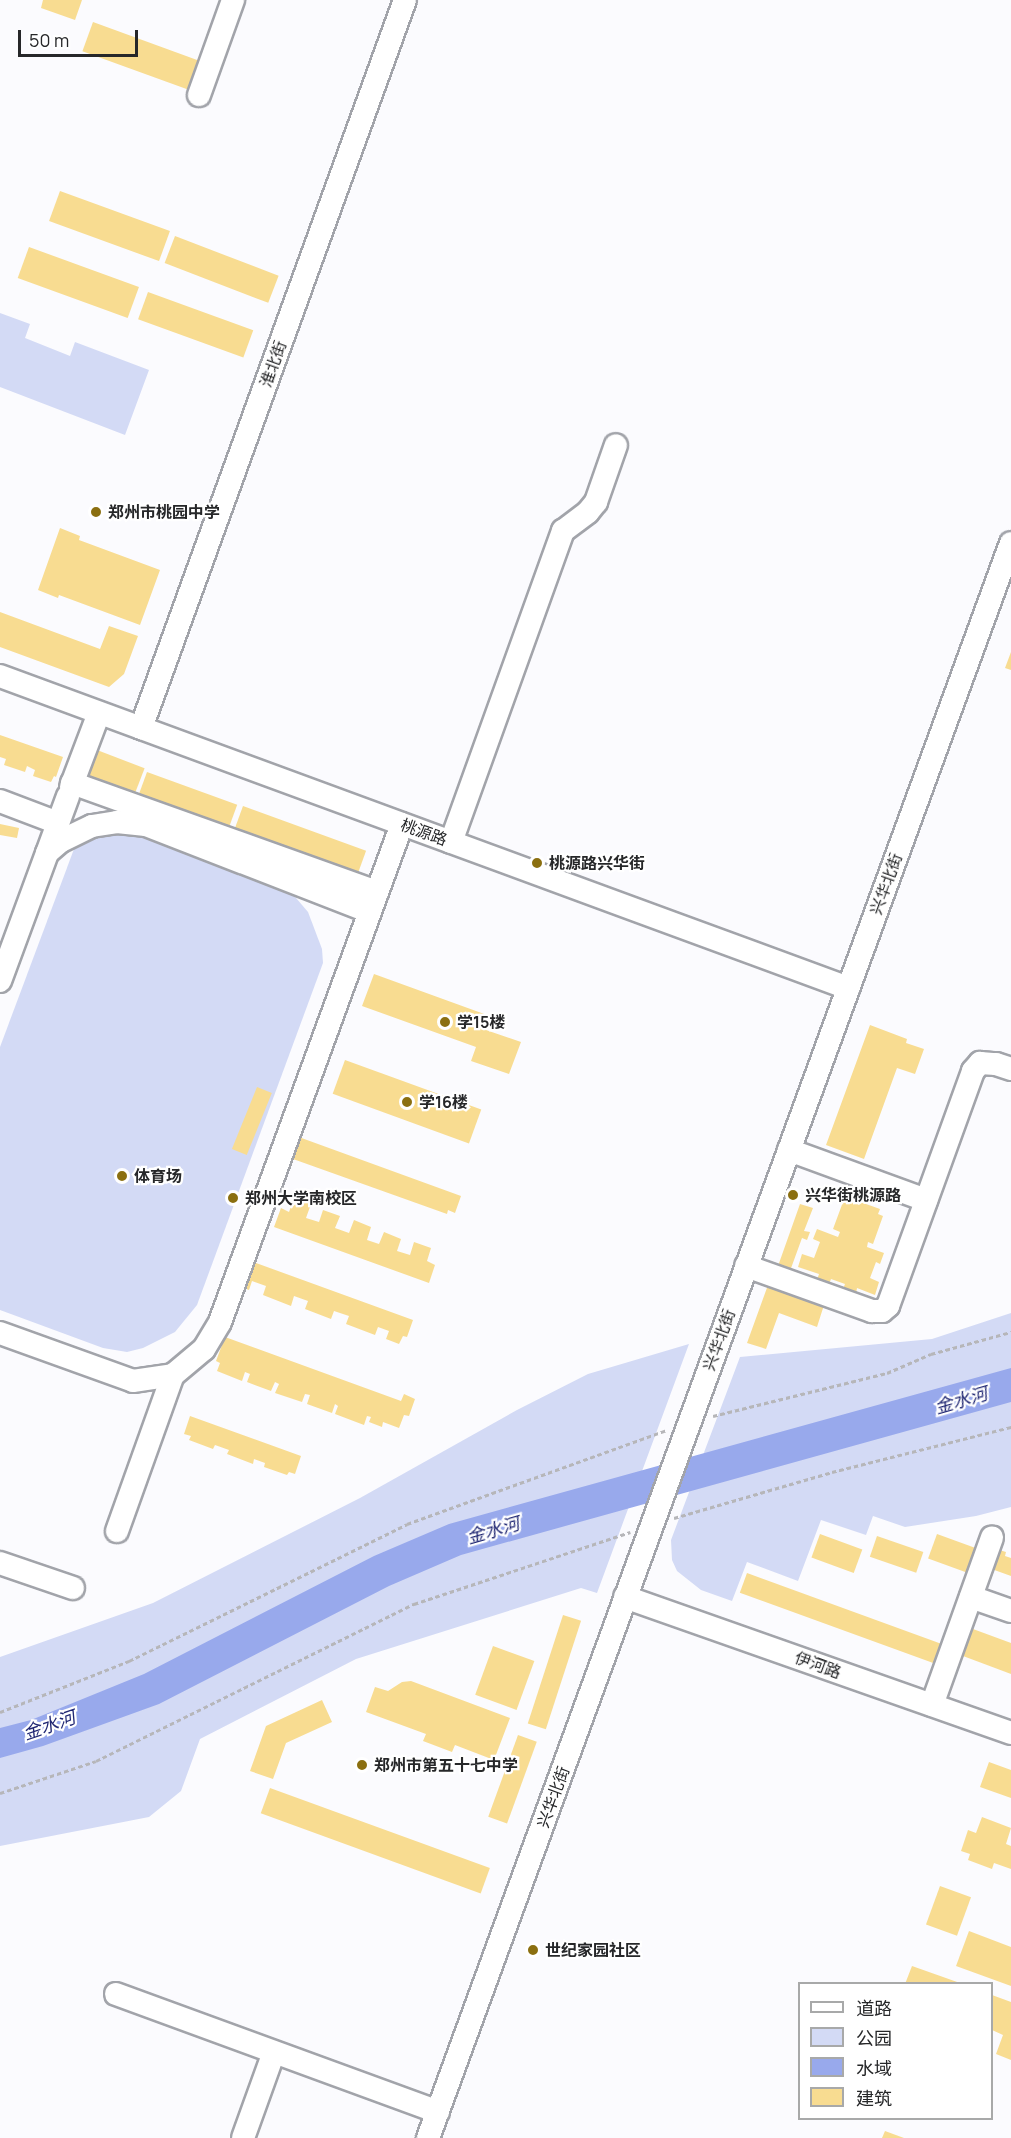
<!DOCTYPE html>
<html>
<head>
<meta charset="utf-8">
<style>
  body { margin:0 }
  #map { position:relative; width:1011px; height:2138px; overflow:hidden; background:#fbfbfe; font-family:Manrope,"Noto Sans SC",sans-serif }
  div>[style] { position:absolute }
  .green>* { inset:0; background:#d3daf5 }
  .water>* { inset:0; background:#98a9ec }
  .building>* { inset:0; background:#f8dc91; transform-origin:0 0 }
  .path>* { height:3px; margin-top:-1.5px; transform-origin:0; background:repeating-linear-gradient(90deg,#b6b6b9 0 4.5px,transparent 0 7.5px) }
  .roads { filter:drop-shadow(2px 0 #a2a4aa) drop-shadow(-2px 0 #a2a4aa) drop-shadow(0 2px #a2a4aa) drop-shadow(0 -2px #a2a4aa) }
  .minor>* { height:22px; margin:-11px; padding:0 11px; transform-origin:11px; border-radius:11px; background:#fff }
  .dots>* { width:16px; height:16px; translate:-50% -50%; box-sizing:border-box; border:3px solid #fff; border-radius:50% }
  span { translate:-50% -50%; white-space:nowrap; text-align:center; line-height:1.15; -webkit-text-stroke:4.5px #fff; paint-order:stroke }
  .street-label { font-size:16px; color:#262729 }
  .poi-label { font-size:16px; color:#262729; font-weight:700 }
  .left { translate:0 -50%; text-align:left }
  .water-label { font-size:18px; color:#202773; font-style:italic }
  .legend { position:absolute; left:798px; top:1982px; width:195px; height:138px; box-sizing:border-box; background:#fff; border:2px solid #a8a9a9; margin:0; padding:8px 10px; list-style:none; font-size:18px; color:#262729 }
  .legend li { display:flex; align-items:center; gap:12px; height:30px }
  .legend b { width:30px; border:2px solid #a8a9a9 }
  .scale { position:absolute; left:18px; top:30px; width:120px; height:27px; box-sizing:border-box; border:3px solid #262729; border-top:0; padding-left:8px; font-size:18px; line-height:21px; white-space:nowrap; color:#262729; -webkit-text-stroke:4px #fff; paint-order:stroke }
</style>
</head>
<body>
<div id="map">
  <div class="green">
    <i style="clip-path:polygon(0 313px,30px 324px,25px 338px,70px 356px,75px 342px,149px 370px,125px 435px,0 387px)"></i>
    <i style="clip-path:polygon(124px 829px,285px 885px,308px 912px,322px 949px,323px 963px,197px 1305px,175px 1332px,143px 1348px,127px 1352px,103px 1348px,0 1310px,0 1047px,77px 841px)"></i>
    <i style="clip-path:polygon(1011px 1313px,1011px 1507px,976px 1516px,905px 1527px,873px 1516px,866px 1535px,821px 1520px,798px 1581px,747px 1562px,732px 1601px,701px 1590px,677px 1571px,672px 1560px,671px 1540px,740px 1357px,932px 1339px)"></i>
    <i style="clip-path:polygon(689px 1344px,597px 1593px,581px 1588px,356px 1659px,200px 1739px,181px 1791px,149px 1817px,0 1846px,0 1657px,153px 1603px,360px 1498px,517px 1410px,588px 1374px)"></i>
  </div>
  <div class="water">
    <i style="clip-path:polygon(1011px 1368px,1011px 1402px,461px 1555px,389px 1586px,159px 1704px,43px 1746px,0 1758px,0 1728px,31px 1720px,144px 1674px,374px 1556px,449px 1524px)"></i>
  </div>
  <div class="building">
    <i style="clip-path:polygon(43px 0,82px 0,75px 20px,41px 8px)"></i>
    <i style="left:93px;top:22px;width:113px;height:31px;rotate:20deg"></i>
    <i style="left:60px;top:191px;width:117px;height:32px;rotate:20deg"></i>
    <i style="left:175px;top:236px;width:111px;height:29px;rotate:21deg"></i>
    <i style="left:29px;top:247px;width:117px;height:33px;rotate:20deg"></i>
    <i style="left:148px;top:292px;width:112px;height:29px;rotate:20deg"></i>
    <i style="clip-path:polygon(60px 528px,80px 536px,79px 540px,160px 570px,140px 625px,59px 595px,58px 598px,38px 590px)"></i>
    <i style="clip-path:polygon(0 612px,100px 649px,109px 626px,138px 636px,124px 674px,109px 687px,0 647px)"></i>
    <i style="clip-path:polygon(1011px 652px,1011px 670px,1005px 668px)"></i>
    <i style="clip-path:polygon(0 735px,63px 757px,56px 777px,54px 776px,51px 782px,33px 776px,35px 770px,27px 766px,25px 772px,4px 765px,6px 759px,0 757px)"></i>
    <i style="left:97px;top:750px;width:51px;height:40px;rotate:21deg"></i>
    <i style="left:147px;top:772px;width:96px;height:25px;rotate:20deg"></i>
    <i style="left:243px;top:806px;width:131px;height:26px;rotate:20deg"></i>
    <i style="clip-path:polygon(0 824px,19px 828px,17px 838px,0 835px)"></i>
    <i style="clip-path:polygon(374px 974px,487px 1015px,483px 1029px,521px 1042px,509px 1074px,471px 1061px,476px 1047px,362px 1006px)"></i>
    <i style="clip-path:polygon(870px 1025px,907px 1039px,906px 1043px,924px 1049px,915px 1074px,897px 1068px,864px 1159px,826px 1145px)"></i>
    <i style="left:345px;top:1060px;width:145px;height:36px;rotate:20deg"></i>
    <i style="left:257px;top:1087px;width:16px;height:67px;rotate:22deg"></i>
    <i style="clip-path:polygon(296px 1136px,461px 1196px,455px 1213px,448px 1210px,447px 1214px,293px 1159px,294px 1155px,290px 1153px)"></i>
    <i style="clip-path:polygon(294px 1198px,311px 1204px,306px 1218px,319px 1222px,323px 1210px,340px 1216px,335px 1228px,349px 1233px,354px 1220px,371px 1227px,367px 1240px,379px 1244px,384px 1232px,401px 1239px,397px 1251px,410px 1255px,414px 1242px,431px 1248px,427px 1261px,435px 1265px,429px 1283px,274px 1227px,281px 1208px,289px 1212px)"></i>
    <i style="clip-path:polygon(852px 1199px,880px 1209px,878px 1214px,883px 1216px,873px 1244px,868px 1242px,867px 1247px,884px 1253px,880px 1264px,876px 1262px,870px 1278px,879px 1282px,875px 1295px,857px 1288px,856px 1294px,843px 1289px,845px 1284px,831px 1279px,829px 1284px,817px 1280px,819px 1274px,798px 1267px,802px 1254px,814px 1258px,820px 1242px,813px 1239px,817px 1229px,838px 1237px,840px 1232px,833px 1229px,843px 1202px,850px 1204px)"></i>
    <i style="clip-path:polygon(800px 1204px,813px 1208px,804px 1231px,810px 1232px,807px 1240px,802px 1238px,790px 1271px,778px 1266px)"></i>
    <i style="clip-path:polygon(245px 1259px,413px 1320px,407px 1337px,403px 1336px,399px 1344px,386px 1339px,389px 1331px,378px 1327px,375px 1335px,346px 1324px,349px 1316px,334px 1311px,331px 1319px,305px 1309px,308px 1301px,294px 1296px,291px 1306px,263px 1295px,266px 1286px,252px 1281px,249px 1290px,238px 1286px)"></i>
    <i style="clip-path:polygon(768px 1285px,824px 1305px,817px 1327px,779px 1313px,766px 1349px,747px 1343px)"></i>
    <i style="clip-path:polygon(225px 1337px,401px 1401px,404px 1394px,415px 1399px,409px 1416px,404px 1415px,399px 1428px,383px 1422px,382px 1427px,369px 1422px,371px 1417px,367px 1416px,364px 1425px,335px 1414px,338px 1406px,335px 1404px,332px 1413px,307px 1404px,310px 1395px,305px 1394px,302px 1402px,275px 1393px,279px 1384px,275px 1382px,271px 1391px,247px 1382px,250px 1374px,245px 1372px,242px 1381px,217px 1371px,220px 1363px,216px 1361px)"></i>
    <i style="clip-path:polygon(190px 1416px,301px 1456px,295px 1474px,289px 1472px,287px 1475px,264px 1467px,265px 1463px,254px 1459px,253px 1464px,227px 1454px,229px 1450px,215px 1445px,213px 1449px,189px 1440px,191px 1436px,184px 1434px)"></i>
    <i style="left:820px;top:1534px;width:45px;height:25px;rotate:20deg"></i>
    <i style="left:937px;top:1534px;width:41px;height:26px;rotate:20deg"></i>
    <i style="left:877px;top:1536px;width:49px;height:22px;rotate:19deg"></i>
    <i style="clip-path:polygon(996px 1549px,1006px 1552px,1005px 1556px,1011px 1558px,1011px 1576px,986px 1567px)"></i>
    <i style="left:747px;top:1573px;width:208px;height:21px;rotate:20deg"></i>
    <i style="left:563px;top:1615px;width:19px;height:114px;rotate:18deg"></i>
    <i style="clip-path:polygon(973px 1629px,1011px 1643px,1011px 1674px,963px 1656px)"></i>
    <i style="left:493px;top:1646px;width:44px;height:52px;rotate:20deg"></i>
    <i style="clip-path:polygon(411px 1681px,510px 1718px,494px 1760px,455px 1745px,452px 1752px,423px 1741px,426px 1734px,366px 1712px,375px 1687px,388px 1691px,402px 1682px)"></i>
    <i style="clip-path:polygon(322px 1700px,332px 1722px,286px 1743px,273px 1779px,250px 1771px,266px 1726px)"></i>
    <i style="left:518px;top:1735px;width:20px;height:87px;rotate:20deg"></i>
    <i style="clip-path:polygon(989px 1762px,1011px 1770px,1011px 1798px,980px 1787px)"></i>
    <i style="left:270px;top:1788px;width:234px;height:27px;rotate:20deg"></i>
    <i style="clip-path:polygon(982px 1817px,1011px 1828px,1006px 1844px,1011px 1846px,1011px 1869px,994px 1863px,992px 1869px,968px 1860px,970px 1854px,961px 1851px,968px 1830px,976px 1833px)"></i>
    <i style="left:940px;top:1886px;width:33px;height:41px;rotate:20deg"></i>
    <i style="clip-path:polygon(969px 1931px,1011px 1947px,1011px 1986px,956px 1966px)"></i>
    <i style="clip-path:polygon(912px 1966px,960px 1983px,960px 1984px,905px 1984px)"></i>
    <i style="clip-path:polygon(992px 1995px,1011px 2002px,1011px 2060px,996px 2054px,1003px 2035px,992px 2030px)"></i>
    <i style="clip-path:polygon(885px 2131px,904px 2138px,882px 2138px)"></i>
  </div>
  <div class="path">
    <i style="left:713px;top:1416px;width:179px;rotate:-13.9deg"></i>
    <i style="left:887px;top:1373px;width:48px;rotate:-23.4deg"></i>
    <i style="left:931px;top:1354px;width:83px;rotate:-15.4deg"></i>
    <i style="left:674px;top:1518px;width:165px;rotate:-16.2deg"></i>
    <i style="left:832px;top:1472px;width:185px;rotate:-14.1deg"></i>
    <i style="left:0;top:1712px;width:139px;rotate:-21.6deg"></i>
    <i style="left:129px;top:1661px;width:310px;rotate:-26.2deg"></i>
    <i style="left:407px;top:1524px;width:276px;rotate:-19.9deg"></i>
    <i style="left:0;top:1793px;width:101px;rotate:-18.4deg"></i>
    <i style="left:96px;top:1761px;width:355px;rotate:-26.3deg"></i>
    <i style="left:414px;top:1604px;width:228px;rotate:-18.4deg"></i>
  </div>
  <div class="roads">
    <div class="minor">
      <i style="left:199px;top:95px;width:101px;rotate:-70.3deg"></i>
      <i style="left:0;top:676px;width:904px;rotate:20.2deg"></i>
      <i style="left:141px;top:728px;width:774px;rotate:-70.07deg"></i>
      <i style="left:72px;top:783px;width:324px;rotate:19.7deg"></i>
      <i style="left:71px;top:787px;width:79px;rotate:-69.3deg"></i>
      <i style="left:0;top:801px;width:62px;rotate:20.8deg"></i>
      <i style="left:451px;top:842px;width:331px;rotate:-70.2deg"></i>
      <i style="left:563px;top:531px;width:31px;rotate:-37deg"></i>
      <i style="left:588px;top:512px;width:13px;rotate:-51deg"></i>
      <i style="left:596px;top:502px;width:60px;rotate:-70.7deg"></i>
      <i style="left:47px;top:853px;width:18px;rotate:-41deg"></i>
      <i style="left:61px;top:841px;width:34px;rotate:-26deg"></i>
      <i style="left:92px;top:826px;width:25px;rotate:-9deg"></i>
      <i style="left:117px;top:822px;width:29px;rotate:6deg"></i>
      <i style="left:146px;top:825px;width:240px;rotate:21.2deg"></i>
      <i style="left:0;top:981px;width:197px;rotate:-69.8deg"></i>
      <i style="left:789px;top:1150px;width:146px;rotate:20.1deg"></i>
      <i style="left:746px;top:1266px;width:134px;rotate:19.7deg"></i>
      <i style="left:872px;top:1311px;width:10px"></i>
      <i style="left:882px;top:1311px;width:8px;rotate:-40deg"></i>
      <i style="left:888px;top:1306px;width:250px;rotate:-70.1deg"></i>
      <i style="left:973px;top:1071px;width:11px;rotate:-49deg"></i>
      <i style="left:980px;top:1063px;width:16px;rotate:4deg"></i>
      <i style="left:996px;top:1064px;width:16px;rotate:18deg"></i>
      <i style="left:0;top:1333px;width:141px;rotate:19.8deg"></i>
      <i style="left:133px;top:1381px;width:40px;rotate:-8.5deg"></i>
      <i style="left:173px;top:1375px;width:40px;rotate:-40deg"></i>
      <i style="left:204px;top:1349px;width:31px;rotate:-59deg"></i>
      <i style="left:220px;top:1322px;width:530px;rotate:-69.92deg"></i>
      <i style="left:117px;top:1531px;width:166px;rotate:-70.3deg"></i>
      <i style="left:0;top:1563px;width:77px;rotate:18.9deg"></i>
      <i style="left:625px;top:1597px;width:409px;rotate:19.4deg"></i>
      <i style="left:971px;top:1597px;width:42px;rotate:19.3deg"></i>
      <i style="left:932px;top:1705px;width:178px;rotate:-70.3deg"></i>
      <i style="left:116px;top:1994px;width:343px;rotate:20.1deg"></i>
      <i style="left:243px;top:2138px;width:91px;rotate:-70.2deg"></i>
      <i style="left:428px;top:2138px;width:1698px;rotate:-69.92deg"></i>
    </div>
  </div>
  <div class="dots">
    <i style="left:96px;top:512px;background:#8b6f10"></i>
    <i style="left:537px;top:863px;background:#8b6f10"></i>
    <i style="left:445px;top:1022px;background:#8b6f10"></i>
    <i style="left:407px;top:1102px;background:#8b6f10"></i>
    <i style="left:122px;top:1176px;background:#8b6f10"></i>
    <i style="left:793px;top:1195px;background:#8b6f10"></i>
    <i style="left:233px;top:1198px;background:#8b6f10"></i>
    <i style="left:362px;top:1765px;background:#8b6f10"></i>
    <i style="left:533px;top:1950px;background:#8b6f10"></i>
  </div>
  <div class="street-label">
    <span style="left:273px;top:364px;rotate:-70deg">淮北街</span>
    <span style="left:424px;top:832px;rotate:20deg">桃源路</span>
    <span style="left:886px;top:884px;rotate:-70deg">兴华北街</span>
    <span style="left:719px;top:1340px;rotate:-70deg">兴华北街</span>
    <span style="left:818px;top:1665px;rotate:20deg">伊河路</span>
    <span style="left:553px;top:1797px;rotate:-70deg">兴华北街</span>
  </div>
  <div class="poi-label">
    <span class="left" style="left:108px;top:512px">郑州市桃园中学</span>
    <span class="left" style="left:549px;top:863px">桃源路兴华街</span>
    <span class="left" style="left:457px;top:1022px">学15楼</span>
    <span class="left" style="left:419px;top:1102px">学16楼</span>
    <span class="left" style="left:134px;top:1176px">体育场</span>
    <span class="left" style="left:805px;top:1195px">兴华街桃源路</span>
    <span class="left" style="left:245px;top:1198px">郑州大学南校区</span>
    <span class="left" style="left:374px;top:1765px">郑州市第五十七中学</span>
    <span class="left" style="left:545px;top:1950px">世纪家园社区</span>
  </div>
  <div class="water-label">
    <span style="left:961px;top:1400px;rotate:-16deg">金水河</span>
    <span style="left:493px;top:1530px;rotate:-16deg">金水河</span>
    <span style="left:49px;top:1725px;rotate:-19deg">金水河</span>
  </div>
  <ul class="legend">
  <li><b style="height:8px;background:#fff"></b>道路</li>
  <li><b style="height:16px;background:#d3daf5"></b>公园</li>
  <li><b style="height:16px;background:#98a9ec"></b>水域</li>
  <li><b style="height:16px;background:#f8dc91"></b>建筑</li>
  </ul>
  <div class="scale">50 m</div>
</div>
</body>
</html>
